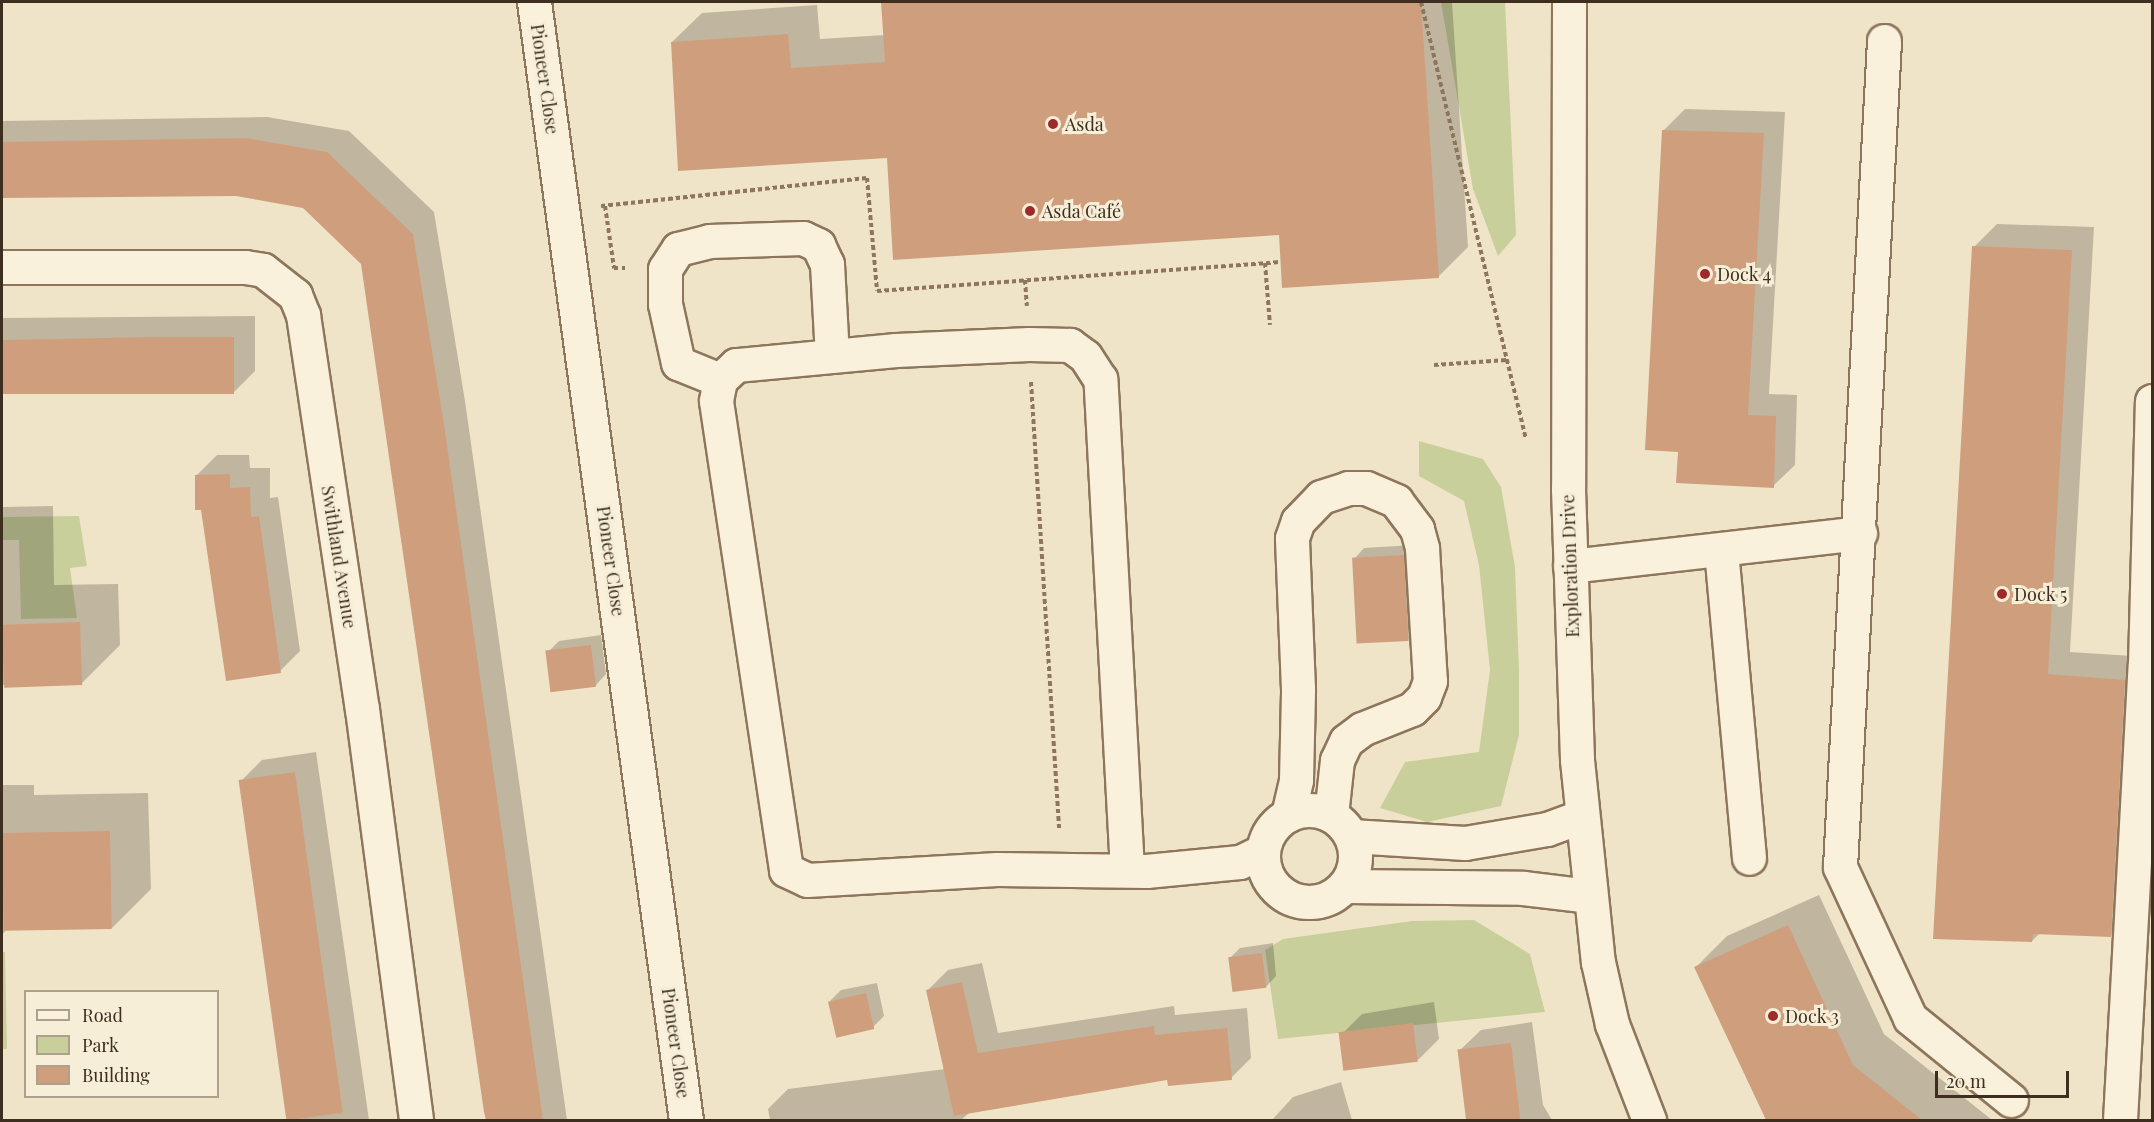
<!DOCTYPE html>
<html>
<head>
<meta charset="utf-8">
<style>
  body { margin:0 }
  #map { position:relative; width:2154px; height:1122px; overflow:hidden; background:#f0e4c8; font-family:"Playfair Display",serif }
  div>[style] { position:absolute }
  .green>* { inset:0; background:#c9cf9b }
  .shadow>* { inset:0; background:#0003 }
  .building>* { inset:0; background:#cf9f7d; transform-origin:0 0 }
  .path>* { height:4px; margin-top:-2px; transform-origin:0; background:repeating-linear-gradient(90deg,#8d765c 0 4.5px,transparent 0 7.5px) }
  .roads { filter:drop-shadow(2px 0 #8d765c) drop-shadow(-2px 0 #8d765c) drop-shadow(0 2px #8d765c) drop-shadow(0 -2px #8d765c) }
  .minor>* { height:33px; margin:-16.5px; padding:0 16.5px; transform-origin:16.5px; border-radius:16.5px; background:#faf1dc }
  .minor>.ring { margin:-16.5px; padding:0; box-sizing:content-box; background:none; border:33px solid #faf1dc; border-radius:50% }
  .dots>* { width:16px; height:16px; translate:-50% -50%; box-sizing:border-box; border:3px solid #f7eed8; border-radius:50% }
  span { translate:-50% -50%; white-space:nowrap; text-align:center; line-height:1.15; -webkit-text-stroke:6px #f7eed8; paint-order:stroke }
  .street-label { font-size:18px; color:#3d2e20 }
  .poi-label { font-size:18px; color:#3d2e20 }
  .left { translate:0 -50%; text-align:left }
  .frame { position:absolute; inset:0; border:3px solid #3d2e20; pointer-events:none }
  .legend { position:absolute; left:24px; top:990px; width:195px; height:108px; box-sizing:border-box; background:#f7eed8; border:2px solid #ada18e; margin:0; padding:8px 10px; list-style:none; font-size:18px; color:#3d2e20 }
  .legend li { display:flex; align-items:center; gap:12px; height:30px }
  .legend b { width:30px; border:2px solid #ada18e }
  .scale { position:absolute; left:1935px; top:1071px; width:134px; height:27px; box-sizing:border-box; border:3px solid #3d2e20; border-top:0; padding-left:8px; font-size:18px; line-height:21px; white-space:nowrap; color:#3d2e20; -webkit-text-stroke:4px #f7eed8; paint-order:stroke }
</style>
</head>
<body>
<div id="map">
  <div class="green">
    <i style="clip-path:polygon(1441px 2px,1505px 2px,1516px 235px,1498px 256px,1473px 189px)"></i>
    <i style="clip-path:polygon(1419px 441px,1483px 459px,1501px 487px,1515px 567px,1519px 670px,1519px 735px,1501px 806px,1427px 822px,1380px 808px,1405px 762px,1479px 752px,1490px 670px,1479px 565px,1464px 501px,1419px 476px)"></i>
    <i style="clip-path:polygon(79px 516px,87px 566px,70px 568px,77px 618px,21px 619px,19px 540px,2px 540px,2px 517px)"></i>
    <i style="clip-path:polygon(1474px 920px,1530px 954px,1545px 1012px,1278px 1039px,1265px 950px,1283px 939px,1412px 921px)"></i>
    <i style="clip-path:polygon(2px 952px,5px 952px,7px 1049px,2px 1049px)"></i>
  </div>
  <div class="shadow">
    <i style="clip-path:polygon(883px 2px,1452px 2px,1468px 247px,1438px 277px,1280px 234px,888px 157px,672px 42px,702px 13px,817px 5px,820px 39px,885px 35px)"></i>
    <i style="clip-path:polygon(1685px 109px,1785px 112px,1769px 394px,1797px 395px,1795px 465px,1773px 486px,1679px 451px,1664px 130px)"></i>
    <i style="clip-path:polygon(267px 117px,349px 131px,434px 212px,465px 401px,567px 1120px,487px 1120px,362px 263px,303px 206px,236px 195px,2px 196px,2px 121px)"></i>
    <i style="clip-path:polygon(1997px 224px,2094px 227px,2070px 652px,2148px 657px,2134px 913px,2111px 936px,2040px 933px,2032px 941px,1974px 247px)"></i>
    <i style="clip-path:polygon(255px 316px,255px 371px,233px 393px,2px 393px,2px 318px)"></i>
    <i style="clip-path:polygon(217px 455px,249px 455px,250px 468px,270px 468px,270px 498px,278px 497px,300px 651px,280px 671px,197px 475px)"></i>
    <i style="clip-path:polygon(53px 506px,54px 585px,118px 584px,120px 645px,81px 684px,2px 685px,2px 507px)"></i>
    <i style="clip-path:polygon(1414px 545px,1419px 629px,1408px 640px,1354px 559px,1364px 548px)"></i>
    <i style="clip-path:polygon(601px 635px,606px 674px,596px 685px,548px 652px,559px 641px)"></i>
    <i style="clip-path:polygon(316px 752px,369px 1120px,289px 1120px,241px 781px,262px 760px)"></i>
    <i style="clip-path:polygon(2px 785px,34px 785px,34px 795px,148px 793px,151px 889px,112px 928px,7px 929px,2px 935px)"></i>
    <i style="clip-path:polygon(1819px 895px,1884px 1034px,1992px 1120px,1767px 1120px,1696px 967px,1727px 936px)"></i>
    <i style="clip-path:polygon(1273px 943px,1276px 976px,1266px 987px,1230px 958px,1240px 948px)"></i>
    <i style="clip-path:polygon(982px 963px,998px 1033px,1174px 1006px,1175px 1015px,1247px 1008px,1251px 1058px,1231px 1078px,1168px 1078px,969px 1113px,961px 1120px,770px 1120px,768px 1109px,788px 1089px,945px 1069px,927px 991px,948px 970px)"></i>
    <i style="clip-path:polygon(877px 983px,884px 1016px,873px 1027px,830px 1001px,841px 990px)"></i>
    <i style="clip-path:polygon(1434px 1002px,1439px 1039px,1418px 1060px,1340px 1036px,1362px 1014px)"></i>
    <i style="clip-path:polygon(1532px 1022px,1543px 1105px,1552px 1120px,1469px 1120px,1459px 1051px,1481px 1030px)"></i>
    <i style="clip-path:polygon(1341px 1082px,1352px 1120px,1272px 1120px,1293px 1097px)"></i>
  </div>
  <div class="building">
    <i style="clip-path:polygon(881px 2px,1421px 2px,1439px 278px,1282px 288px,1279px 235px,893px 260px,887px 158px,678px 171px,671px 42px,788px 34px,791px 68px,885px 62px)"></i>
    <i style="clip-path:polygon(1662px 130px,1764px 133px,1748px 415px,1776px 416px,1774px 488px,1676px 483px,1678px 452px,1645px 450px)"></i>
    <i style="clip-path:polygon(245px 138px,327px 152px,413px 234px,444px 424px,543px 1120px,486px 1120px,484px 1112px,361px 264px,303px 208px,236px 196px,2px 198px,2px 142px)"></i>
    <i style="clip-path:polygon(1972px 246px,2072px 250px,2048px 674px,2125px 680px,2111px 937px,2033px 934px,2032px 942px,1933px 939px)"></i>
    <i style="clip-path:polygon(152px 337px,234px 337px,234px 394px,2px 394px,2px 340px)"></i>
    <i style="clip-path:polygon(230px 474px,230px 488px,250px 487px,251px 517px,259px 516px,281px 673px,226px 681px,201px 510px,195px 510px,195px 475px)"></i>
    <i style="left:1404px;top:555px;width:86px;height:52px;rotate:87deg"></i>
    <i style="left:80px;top:622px;width:63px;height:78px;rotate:88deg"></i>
    <i style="left:591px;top:645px;width:42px;height:46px;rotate:83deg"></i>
    <i style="left:295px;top:772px;width:344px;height:57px;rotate:82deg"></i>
    <i style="left:110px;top:831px;width:98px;height:108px;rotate:89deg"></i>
    <i style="clip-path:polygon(1788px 925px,1853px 1065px,1922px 1120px,1766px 1120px,1694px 967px)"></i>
    <i style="left:1262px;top:953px;width:35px;height:34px;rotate:83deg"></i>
    <i style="clip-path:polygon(962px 982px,978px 1053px,1154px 1026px,1155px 1035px,1227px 1028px,1232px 1080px,1168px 1086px,1167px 1080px,954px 1116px,926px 990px)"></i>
    <i style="left:866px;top:993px;width:37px;height:39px;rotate:77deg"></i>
    <i style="left:1413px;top:1023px;width:39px;height:75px;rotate:83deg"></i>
    <i style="left:1511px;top:1043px;width:78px;height:54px;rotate:83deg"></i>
  </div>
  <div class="path">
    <i style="left:1421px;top:2px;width:448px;rotate:76.5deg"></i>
    <i style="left:601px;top:206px;width:267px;rotate:-6deg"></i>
    <i style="left:867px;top:178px;width:113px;rotate:84.9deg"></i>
    <i style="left:877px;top:291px;width:404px;rotate:-4.1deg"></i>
    <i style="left:605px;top:206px;width:63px;rotate:81.7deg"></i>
    <i style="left:614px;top:268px;width:11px"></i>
    <i style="left:1265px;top:263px;width:62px;rotate:85.4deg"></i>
    <i style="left:1025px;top:280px;width:26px;rotate:86deg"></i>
    <i style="left:1434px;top:365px;width:73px;rotate:-3.9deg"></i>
    <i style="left:1031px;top:382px;width:449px;rotate:86.4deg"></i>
  </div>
  <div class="roads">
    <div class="minor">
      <i style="left:534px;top:2px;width:1128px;rotate:82.26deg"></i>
      <i style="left:1569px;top:2px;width:486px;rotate:90.1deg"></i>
      <i style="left:1568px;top:488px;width:272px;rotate:88.1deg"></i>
      <i style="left:1577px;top:760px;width:203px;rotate:84.1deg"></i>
      <i style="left:1598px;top:962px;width:64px;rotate:77.3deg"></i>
      <i style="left:1612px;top:1024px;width:103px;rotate:68.9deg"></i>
      <i style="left:1884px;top:41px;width:827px;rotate:93.05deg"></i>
      <i style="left:1840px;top:867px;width:166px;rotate:65.1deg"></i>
      <i style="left:1910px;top:1018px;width:130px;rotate:39.1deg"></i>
      <i style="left:2px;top:267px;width:243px"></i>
      <i style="left:245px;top:267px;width:18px;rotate:9deg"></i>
      <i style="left:263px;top:270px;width:41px;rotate:38deg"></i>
      <i style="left:295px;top:295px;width:22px;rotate:68deg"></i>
      <i style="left:303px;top:315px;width:398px;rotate:81.5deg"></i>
      <i style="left:362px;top:709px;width:415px;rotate:82.5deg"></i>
      <i style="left:720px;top:380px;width:45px;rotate:-158deg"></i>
      <i style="left:678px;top:363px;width:60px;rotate:-102.4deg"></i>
      <i style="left:665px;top:304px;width:35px;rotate:-90deg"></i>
      <i style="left:665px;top:269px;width:24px;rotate:-57deg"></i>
      <i style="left:678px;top:249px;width:32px;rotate:-14deg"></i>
      <i style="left:709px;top:241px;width:94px;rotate:-1.8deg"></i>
      <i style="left:803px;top:238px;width:17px;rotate:25deg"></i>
      <i style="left:818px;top:245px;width:21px;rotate:65deg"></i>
      <i style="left:827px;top:264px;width:92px;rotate:86.9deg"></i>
      <i style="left:1721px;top:550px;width:309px;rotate:84.8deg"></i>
      <i style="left:1570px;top:566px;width:292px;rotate:-6.5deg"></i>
      <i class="ring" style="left:1263px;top:810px;width:59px;height:59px"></i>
      <i style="left:1288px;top:815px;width:36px;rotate:-77deg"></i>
      <i style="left:1296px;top:780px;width:91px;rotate:-88.7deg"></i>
      <i style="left:1298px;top:689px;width:151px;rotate:-92.3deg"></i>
      <i style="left:1292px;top:538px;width:18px;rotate:-71deg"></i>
      <i style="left:1298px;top:521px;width:33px;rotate:-46deg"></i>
      <i style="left:1321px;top:497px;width:28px;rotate:-18deg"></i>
      <i style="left:1348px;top:488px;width:18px"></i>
      <i style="left:1366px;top:488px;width:33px;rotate:23deg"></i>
      <i style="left:1396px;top:501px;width:35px;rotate:53deg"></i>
      <i style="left:1417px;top:529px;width:20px;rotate:75deg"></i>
      <i style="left:1422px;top:548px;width:133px;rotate:86.6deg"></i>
      <i style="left:1430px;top:681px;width:17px;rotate:111deg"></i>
      <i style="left:1424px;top:697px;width:17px;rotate:135deg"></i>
      <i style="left:1412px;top:709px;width:54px;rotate:158.2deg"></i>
      <i style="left:1362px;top:729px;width:20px;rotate:143deg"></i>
      <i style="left:1346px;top:741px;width:21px;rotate:115deg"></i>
      <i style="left:1337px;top:760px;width:55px;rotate:96.2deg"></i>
      <i style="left:1351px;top:836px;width:114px;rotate:3.5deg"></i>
      <i style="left:1465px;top:843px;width:83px;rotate:-9.7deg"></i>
      <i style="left:1547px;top:829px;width:37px;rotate:-20deg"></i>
      <i style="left:1127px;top:870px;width:492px;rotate:-93.1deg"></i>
      <i style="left:1100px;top:379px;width:27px;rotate:-123deg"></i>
      <i style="left:1085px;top:356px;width:19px;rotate:-144deg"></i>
      <i style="left:1070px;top:345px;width:41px;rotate:-178.6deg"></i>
      <i style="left:1029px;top:344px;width:133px;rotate:177.4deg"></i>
      <i style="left:896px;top:350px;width:161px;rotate:174.6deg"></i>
      <i style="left:736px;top:365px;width:22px;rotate:137deg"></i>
      <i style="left:720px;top:380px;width:21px;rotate:101deg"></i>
      <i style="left:716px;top:401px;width:474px;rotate:81.5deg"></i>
      <i style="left:786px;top:870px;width:23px;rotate:25deg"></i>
      <i style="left:807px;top:880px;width:190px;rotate:-3.3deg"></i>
      <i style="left:997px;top:869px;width:149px;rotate:0.8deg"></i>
      <i style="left:1146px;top:871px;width:94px;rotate:-5.5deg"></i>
      <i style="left:1240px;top:862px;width:25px;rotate:-26deg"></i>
      <i style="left:1345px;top:886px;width:178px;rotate:0.6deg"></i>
      <i style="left:1523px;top:888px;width:66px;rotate:6.9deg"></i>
      <i style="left:2120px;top:1120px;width:456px;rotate:-86.9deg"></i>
      <i style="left:2145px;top:665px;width:264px;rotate:-88.5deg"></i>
    </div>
  </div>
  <div class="dots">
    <i style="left:1053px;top:124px;background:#9e2a2b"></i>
    <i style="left:1030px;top:211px;background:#9e2a2b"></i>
    <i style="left:1705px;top:274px;background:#9e2a2b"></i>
    <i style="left:2002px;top:594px;background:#9e2a2b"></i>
    <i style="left:1773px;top:1016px;background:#9e2a2b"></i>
  </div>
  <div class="street-label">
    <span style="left:545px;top:79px;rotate:82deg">Pioneer Close</span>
    <span style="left:339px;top:557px;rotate:81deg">Swithland Avenue</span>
    <span style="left:611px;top:561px;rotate:82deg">Pioneer Close</span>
    <span style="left:1570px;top:566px;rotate:-92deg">Exploration Drive</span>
    <span style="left:676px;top:1043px;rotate:82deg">Pioneer Close</span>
  </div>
  <div class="poi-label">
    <span class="left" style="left:1065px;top:124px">Asda</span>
    <span class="left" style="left:1042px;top:211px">Asda Café</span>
    <span class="left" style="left:1717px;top:274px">Dock 4</span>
    <span class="left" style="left:2014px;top:594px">Dock 5</span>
    <span class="left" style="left:1785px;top:1016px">Dock 3</span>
  </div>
  <div class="frame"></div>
  <ul class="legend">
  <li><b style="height:8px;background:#faf1dc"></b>Road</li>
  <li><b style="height:16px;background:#c9cf9b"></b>Park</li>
  <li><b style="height:16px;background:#cf9f7d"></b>Building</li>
  </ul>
  <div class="scale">20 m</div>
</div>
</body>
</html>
